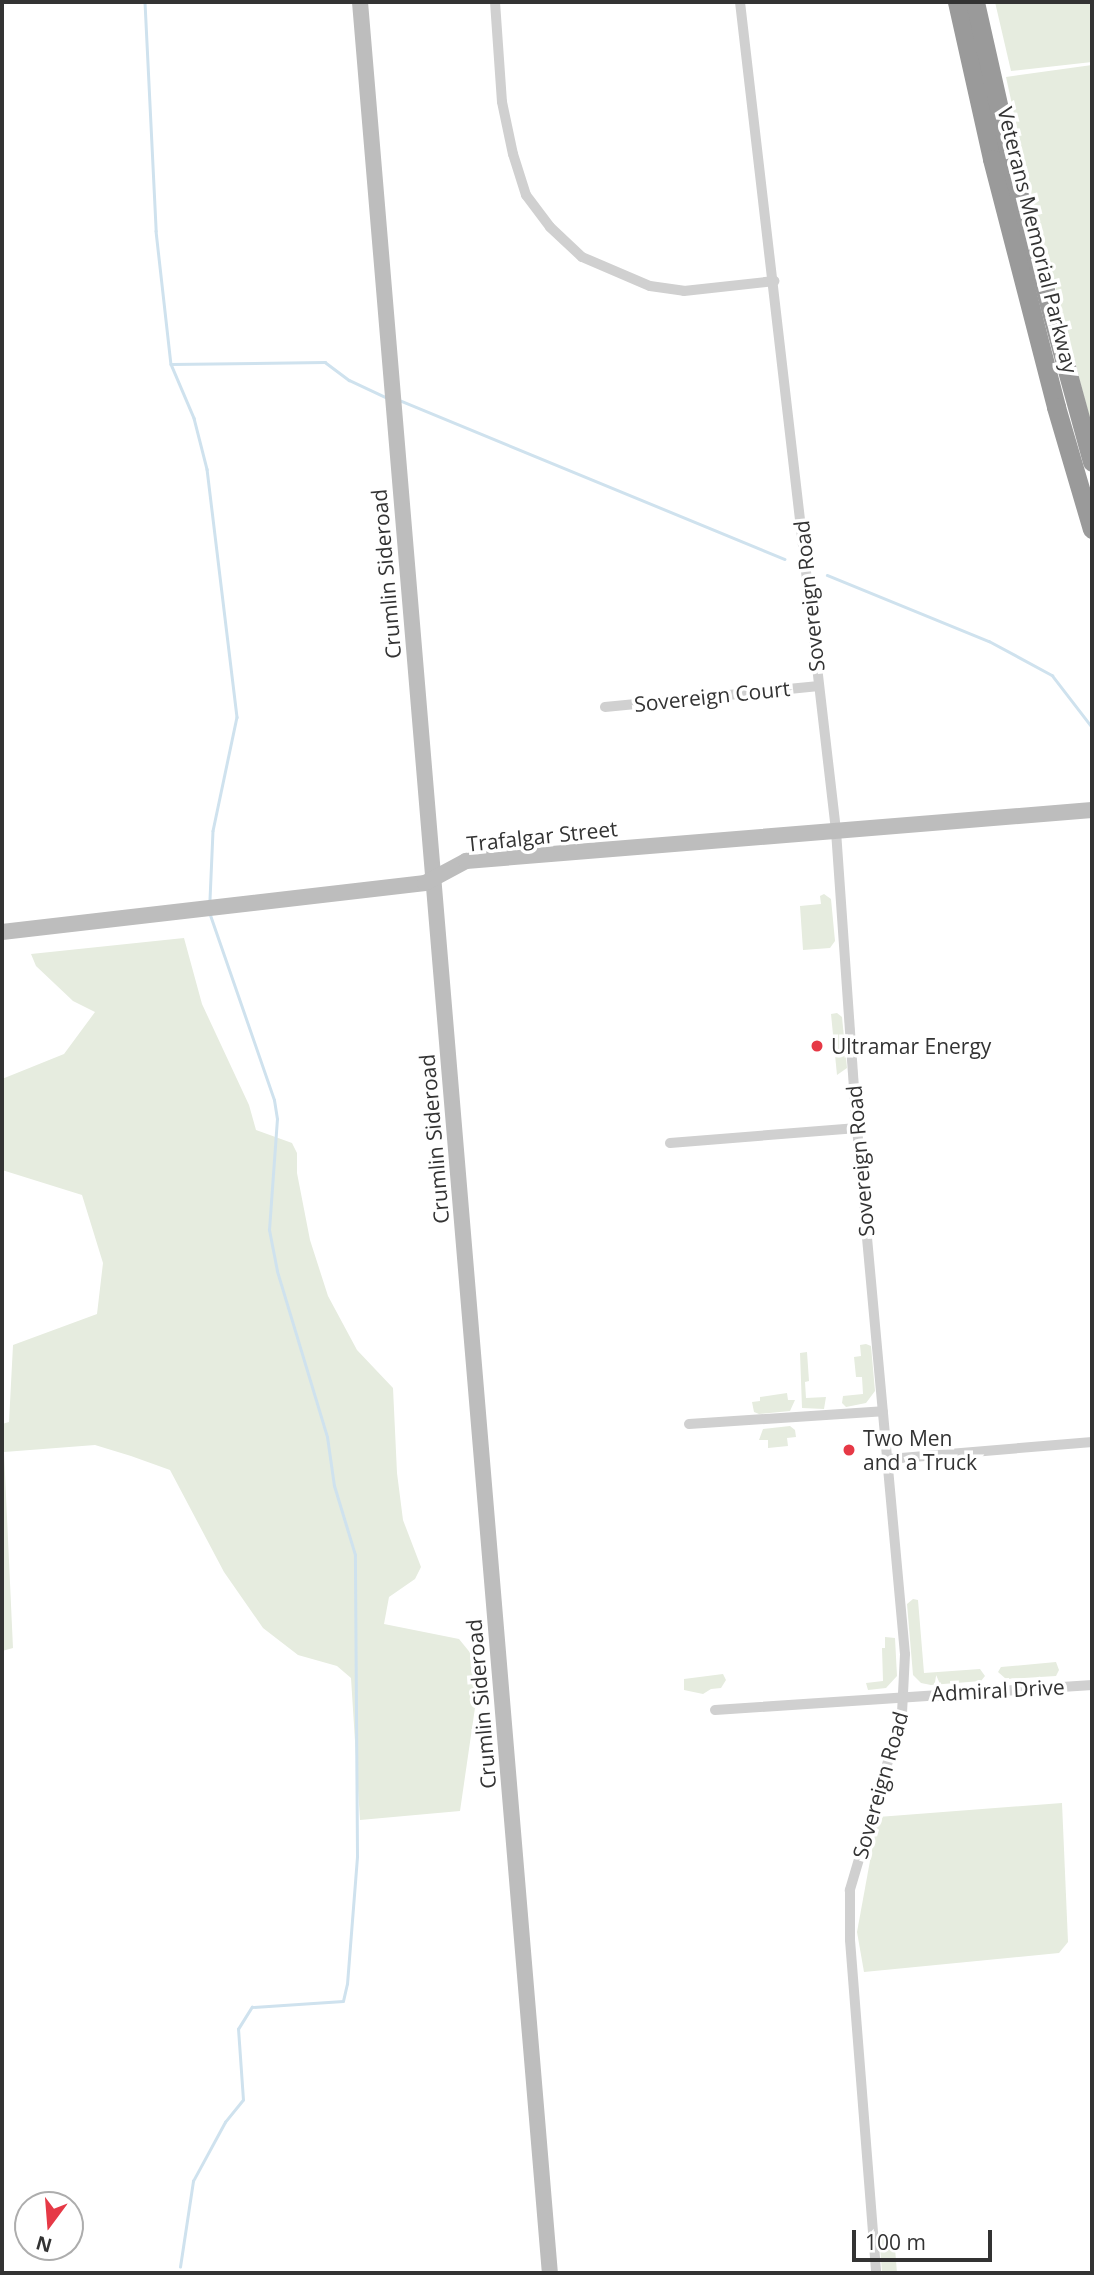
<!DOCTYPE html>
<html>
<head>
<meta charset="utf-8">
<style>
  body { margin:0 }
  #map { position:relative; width:1094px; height:2275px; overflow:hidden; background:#fff; font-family:"Open Sans",sans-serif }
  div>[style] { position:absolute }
  .green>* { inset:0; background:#e6ecdf }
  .stream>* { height:2.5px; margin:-1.25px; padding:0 1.25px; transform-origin:1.25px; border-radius:1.25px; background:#cfe2ee }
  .street>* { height:10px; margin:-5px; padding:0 5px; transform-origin:5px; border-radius:5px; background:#d0d0d0 }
  .secondary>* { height:16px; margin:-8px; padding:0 8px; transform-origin:8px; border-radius:8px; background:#bdbdbd }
  .highway>* { height:19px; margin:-9.5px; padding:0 9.5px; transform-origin:9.5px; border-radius:9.5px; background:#9a9a9a }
  .dots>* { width:19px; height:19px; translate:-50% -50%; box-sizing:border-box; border:4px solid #fff; border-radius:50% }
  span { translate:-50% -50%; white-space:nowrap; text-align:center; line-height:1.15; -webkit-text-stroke:7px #fff; paint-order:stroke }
  .street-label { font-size:21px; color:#333 }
  .poi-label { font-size:21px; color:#333 }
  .left { translate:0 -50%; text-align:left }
  .frame { position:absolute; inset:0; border:4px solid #333; pointer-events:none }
  .north { position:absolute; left:14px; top:2191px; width:70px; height:70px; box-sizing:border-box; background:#fff; border:2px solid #adadad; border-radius:50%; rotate:196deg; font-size:19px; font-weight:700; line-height:28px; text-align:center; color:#333 }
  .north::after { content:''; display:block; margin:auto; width:24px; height:32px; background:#e63946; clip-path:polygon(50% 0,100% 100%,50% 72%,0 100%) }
  .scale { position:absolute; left:852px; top:2230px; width:140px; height:32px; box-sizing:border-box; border:4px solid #333; border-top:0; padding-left:9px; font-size:21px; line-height:24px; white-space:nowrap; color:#333; -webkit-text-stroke:5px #fff; paint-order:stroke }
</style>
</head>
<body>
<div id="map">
  <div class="green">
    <i style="clip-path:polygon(995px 2px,1092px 2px,1092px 62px,1011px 71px)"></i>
    <i style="clip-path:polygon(1092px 65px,1092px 427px,1034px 206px,1006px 77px)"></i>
    <i style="clip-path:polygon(824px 894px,831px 899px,835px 941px,830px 948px,803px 950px,800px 906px,821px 904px,820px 896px)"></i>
    <i style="clip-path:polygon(184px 938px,202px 1004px,249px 1105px,256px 1130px,292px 1143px,297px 1153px,297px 1173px,310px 1240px,328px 1296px,357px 1350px,393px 1388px,397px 1473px,403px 1520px,421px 1567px,415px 1579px,389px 1597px,384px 1624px,459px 1639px,472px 1655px,476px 1701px,460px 1811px,360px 1820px,351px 1678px,337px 1666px,298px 1655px,263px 1628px,224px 1572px,170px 1470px,131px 1456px,95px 1445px,4px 1452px,13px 1648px,2px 1651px,2px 1424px,9px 1422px,13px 1345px,97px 1314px,103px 1263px,82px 1195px,2px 1170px,2px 1079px,64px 1054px,95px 1012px,73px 1001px,36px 966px,31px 954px)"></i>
    <i style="clip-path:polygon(837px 1013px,842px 1017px,847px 1068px,837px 1075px,831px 1014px)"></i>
    <i style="clip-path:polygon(866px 1344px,871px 1346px,875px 1391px,866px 1403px,846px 1407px,842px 1403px,843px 1396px,863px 1394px,862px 1377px,856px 1377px,854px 1357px,861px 1356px,860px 1345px)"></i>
    <i style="clip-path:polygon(807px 1352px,809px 1381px,805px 1382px,806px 1398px,826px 1397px,824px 1409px,802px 1408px,800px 1353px)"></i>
    <i style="clip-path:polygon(787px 1393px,788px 1400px,795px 1400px,790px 1411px,759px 1414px,754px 1412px,752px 1402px,760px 1401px,760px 1397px)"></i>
    <i style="clip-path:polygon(790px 1426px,795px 1430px,796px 1437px,787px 1438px,788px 1446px,768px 1448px,768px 1440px,759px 1440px,763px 1429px)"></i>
    <i style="clip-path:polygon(913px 1599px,918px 1600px,924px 1673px,980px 1669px,985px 1676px,981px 1681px,931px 1685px,921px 1683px,913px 1675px,907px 1604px)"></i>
    <i style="clip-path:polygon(885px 1637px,895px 1638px,897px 1676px,886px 1688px,868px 1690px,866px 1683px,883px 1681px,882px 1648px,885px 1648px)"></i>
    <i style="clip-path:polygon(1056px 1662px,1059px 1670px,1056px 1676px,1006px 1679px,998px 1672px,1001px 1667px)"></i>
    <i style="clip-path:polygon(723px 1674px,726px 1680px,721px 1688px,711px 1689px,703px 1694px,684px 1690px,684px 1679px)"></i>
    <i style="clip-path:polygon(1062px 1803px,1068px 1942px,1059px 1953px,864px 1972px,857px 1932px,878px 1817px)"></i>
    <i style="clip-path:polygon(883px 2231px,890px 2235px,890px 2248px,895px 2248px,897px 2273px,882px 2273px,879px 2234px)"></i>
  </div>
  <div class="stream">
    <i style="left:145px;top:2px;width:229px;rotate:87.2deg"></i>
    <i style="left:156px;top:231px;width:134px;rotate:83.6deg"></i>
    <i style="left:171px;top:364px;width:59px;rotate:66.9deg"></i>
    <i style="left:194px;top:418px;width:53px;rotate:75.7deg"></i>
    <i style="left:207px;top:469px;width:250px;rotate:83.1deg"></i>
    <i style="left:237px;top:717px;width:116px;rotate:101.9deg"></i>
    <i style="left:213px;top:831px;width:70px;rotate:92.5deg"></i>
    <i style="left:171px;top:364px;width:154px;rotate:-0.7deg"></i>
    <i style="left:325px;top:362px;width:30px;rotate:37deg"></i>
    <i style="left:349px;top:380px;width:40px;rotate:25deg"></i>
    <i style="left:399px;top:400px;width:417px;rotate:22.4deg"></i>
    <i style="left:827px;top:575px;width:175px;rotate:22.2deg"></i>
    <i style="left:989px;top:641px;width:72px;rotate:28.4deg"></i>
    <i style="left:1052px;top:675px;width:66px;rotate:52.4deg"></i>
    <i style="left:180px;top:2267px;width:87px;rotate:-81.4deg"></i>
    <i style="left:193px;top:2181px;width:67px;rotate:-61.5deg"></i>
    <i style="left:225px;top:2122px;width:28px;rotate:-51deg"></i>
    <i style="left:243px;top:2100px;width:71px;rotate:-94deg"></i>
    <i style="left:238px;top:2029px;width:26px;rotate:-58deg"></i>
    <i style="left:252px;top:2007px;width:91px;rotate:-3.8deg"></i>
    <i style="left:343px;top:2001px;width:17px;rotate:-77deg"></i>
    <i style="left:347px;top:1984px;width:128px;rotate:-85.5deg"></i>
    <i style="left:357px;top:1856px;width:301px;rotate:-90.4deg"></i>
    <i style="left:355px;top:1555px;width:72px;rotate:-106.9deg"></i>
    <i style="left:334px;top:1486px;width:49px;rotate:-98.1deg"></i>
    <i style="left:327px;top:1437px;width:173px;rotate:-106.8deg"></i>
    <i style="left:277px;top:1271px;width:42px;rotate:-101deg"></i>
    <i style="left:269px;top:1230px;width:111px;rotate:-85.9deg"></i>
    <i style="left:277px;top:1119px;width:19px;rotate:-99deg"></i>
    <i style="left:274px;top:1100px;width:196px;rotate:-109.1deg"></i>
  </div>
  <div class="street">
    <i style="left:495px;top:2px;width:100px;rotate:86deg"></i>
    <i style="left:502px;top:102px;width:53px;rotate:78.1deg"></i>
    <i style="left:513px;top:154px;width:43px;rotate:72.4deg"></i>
    <i style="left:526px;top:195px;width:40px;rotate:53deg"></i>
    <i style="left:550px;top:227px;width:44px;rotate:43.2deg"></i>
    <i style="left:582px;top:257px;width:74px;rotate:23.1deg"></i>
    <i style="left:650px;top:286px;width:34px;rotate:8deg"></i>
    <i style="left:684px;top:291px;width:91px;rotate:-6.3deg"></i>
    <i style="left:740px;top:2px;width:835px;rotate:83.39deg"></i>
    <i style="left:836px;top:831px;width:298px;rotate:86deg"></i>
    <i style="left:857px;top:1128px;width:528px;rotate:84.79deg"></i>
    <i style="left:905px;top:1654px;width:60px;rotate:92.9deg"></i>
    <i style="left:902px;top:1714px;width:184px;rotate:106.5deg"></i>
    <i style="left:850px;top:1890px;width:50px;rotate:90deg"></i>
    <i style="left:850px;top:1940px;width:334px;rotate:85.5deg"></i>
    <i style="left:605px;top:707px;width:215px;rotate:-5.6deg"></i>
    <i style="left:670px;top:1143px;width:188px;rotate:-4.6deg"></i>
    <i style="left:689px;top:1424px;width:194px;rotate:-3.8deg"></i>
    <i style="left:889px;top:1459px;width:204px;rotate:-4.8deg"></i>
    <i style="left:715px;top:1710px;width:378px;rotate:-3.8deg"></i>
  </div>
  <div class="secondary">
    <i style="left:360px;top:2px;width:2279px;rotate:85.22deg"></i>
    <i style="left:2px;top:932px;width:426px;rotate:-6.6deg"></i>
    <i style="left:425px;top:883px;width:47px;rotate:-28.2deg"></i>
    <i style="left:466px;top:861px;width:628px;rotate:-4.66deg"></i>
  </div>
  <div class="highway">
    <i style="left:957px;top:2px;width:161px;rotate:77.4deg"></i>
    <i style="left:992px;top:159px;width:256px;rotate:75.5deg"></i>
    <i style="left:1056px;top:407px;width:127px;rotate:73.6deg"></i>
    <i style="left:975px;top:2px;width:187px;rotate:77.3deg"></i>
    <i style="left:1016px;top:184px;width:288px;rotate:74.7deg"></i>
  </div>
  <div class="dots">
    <i style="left:817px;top:1046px;background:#e63946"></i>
    <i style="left:849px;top:1450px;background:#e63946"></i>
  </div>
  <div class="street-label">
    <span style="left:1038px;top:240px;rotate:76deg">Veterans Memorial Parkway</span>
    <span style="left:386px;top:574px;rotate:-95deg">Crumlin Sideroad</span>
    <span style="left:809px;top:596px;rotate:-96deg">Sovereign Road</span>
    <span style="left:712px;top:696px;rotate:-6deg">Sovereign Court</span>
    <span style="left:542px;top:836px;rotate:-6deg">Trafalgar Street</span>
    <span style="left:434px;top:1139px;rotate:-95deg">Crumlin Sideroad</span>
    <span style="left:860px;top:1161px;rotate:-95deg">Sovereign Road</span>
    <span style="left:998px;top:1690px;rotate:-3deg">Admiral Drive</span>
    <span style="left:481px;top:1704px;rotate:-95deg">Crumlin Sideroad</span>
    <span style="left:880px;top:1785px;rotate:-74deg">Sovereign Road</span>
  </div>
  <div class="poi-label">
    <span class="left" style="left:831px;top:1046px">Ultramar Energy</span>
    <span class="left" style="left:863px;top:1450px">Two Men<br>and a Truck</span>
  </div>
  <div class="frame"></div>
  <div class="north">N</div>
  <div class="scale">100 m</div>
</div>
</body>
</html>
